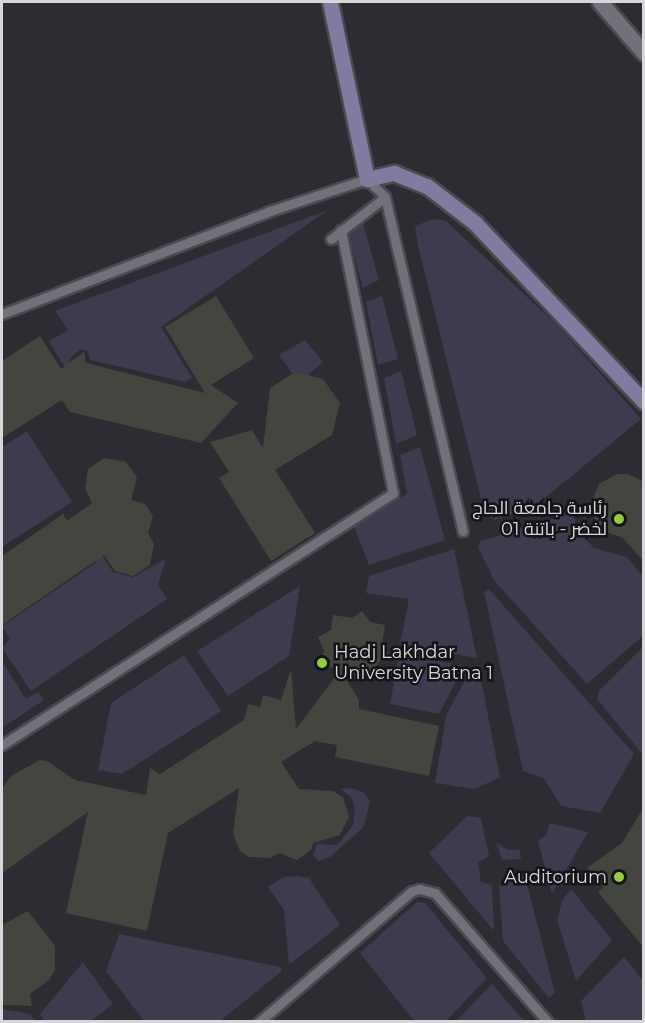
<!DOCTYPE html>
<html>
<head>
<meta charset="utf-8">
<style>
  body { margin:0 }
  #map { position:relative; width:645px; height:1023px; overflow:hidden; background:#2c2c33; font-family:Montserrat,Cairo,sans-serif }
  div>[style] { position:absolute }
  .green>* { inset:0; background:#3d3b4e }
  .building>* { inset:0; background:#43463f }
  .roads { filter:drop-shadow(2px 0 #4b4a51) drop-shadow(-2px 0 #4b4a51) drop-shadow(0 2px #4b4a51) drop-shadow(0 -2px #4b4a51) }
  .lane>* { height:9px; margin:-4.5px; padding:0 4.5px; transform-origin:4.5px; border-radius:4.5px; background:#72717a }
  .street>* { height:15px; margin:-7.5px; padding:0 7.5px; transform-origin:7.5px; border-radius:7.5px; background:#72717a }
  .secondary>* { height:15px; margin:-7.5px; padding:0 7.5px; transform-origin:7.5px; border-radius:7.5px; background:#817ba0 }
  .dots>* { width:16px; height:16px; translate:-50% -50%; box-sizing:border-box; border:3px solid #151418; border-radius:50% }
  span { translate:-50% -50%; white-space:nowrap; text-align:center; line-height:1.15; -webkit-text-stroke:5px #151418; paint-order:stroke }
  .poi-label { font-size:18px; color:#d7d6db }
  .right { translate:-100% -50%; text-align:right }
  .left { translate:0 -50%; text-align:left }
  .frame { position:absolute; inset:0; border:3px solid #d7d6db; pointer-events:none }
</style>
</head>
<body>
<div id="map">
  <div class="green">
    <i style="clip-path:polygon(328px 210px,161px 327px,192px 378px,185px 382px,91px 360px,87px 351px,81px 349px,70px 358px,69px 374px,49px 341px,68px 330px,55px 311px)"></i>
    <i style="clip-path:polygon(433px 219px,446px 221px,554px 322px,641px 419px,534px 507px,495px 520px,485px 515px,418px 246px,415px 226px)"></i>
    <i style="clip-path:polygon(363px 223px,379px 280px,363px 288px,348px 234px)"></i>
    <i style="clip-path:polygon(382px 296px,398px 359px,378px 365px,366px 302px)"></i>
    <i style="clip-path:polygon(305px 340px,323px 362px,308px 375px,292px 373px,279px 355px)"></i>
    <i style="clip-path:polygon(401px 371px,417px 435px,396px 444px,384px 378px)"></i>
    <i style="clip-path:polygon(27px 431px,72px 502px,2px 547px,2px 447px)"></i>
    <i style="clip-path:polygon(420px 447px,445px 540px,369px 565px,353px 524px,407px 494px,400px 455px)"></i>
    <i style="clip-path:polygon(572px 513px,579px 533px,594px 548px,627px 557px,643px 577px,643px 636px,587px 684px,494px 580px,478px 547px,481px 541px)"></i>
    <i style="clip-path:polygon(95px 544px,113px 572px,133px 577px,166px 559px,158px 585px,167px 599px,31px 691px,2px 648px,10px 639px,2px 626px,97px 562px,88px 548px)"></i>
    <i style="clip-path:polygon(454px 549px,477px 658px,400px 644px,409px 599px,366px 593px,369px 576px)"></i>
    <i style="clip-path:polygon(300px 586px,289px 656px,228px 696px,197px 651px)"></i>
    <i style="clip-path:polygon(489px 589px,634px 754px,600px 813px,561px 806px,544px 779px,523px 771px,484px 592px)"></i>
    <i style="clip-path:polygon(643px 647px,643px 755px,597px 699px,599px 691px)"></i>
    <i style="clip-path:polygon(399px 654px,464px 666px,439px 714px,390px 704px)"></i>
    <i style="clip-path:polygon(184px 655px,221px 711px,122px 774px,98px 770px,111px 703px)"></i>
    <i style="clip-path:polygon(2px 661px,26px 699px,38px 692px,44px 700px,2px 728px)"></i>
    <i style="clip-path:polygon(471px 668px,479px 669px,500px 777px,475px 789px,435px 783px,446px 716px)"></i>
    <i style="clip-path:polygon(351px 788px,364px 793px,370px 801px,364px 827px,330px 857px,318px 861px,313px 855px,317px 844px,337px 845px,353px 825px,355px 808px,351px 797px,341px 789px)"></i>
    <i style="clip-path:polygon(467px 816px,481px 818px,489px 856px,478px 863px,481px 882px,492px 885px,494px 931px,429px 853px)"></i>
    <i style="clip-path:polygon(550px 823px,588px 832px,552px 894px,538px 841px,546px 835px)"></i>
    <i style="clip-path:polygon(496px 842px,508px 850px,520px 850px,521px 859px,502px 860px)"></i>
    <i style="clip-path:polygon(524px 873px,555px 993px,549px 998px,503px 941px,499px 884px)"></i>
    <i style="clip-path:polygon(297px 876px,309px 878px,340px 925px,289px 965px,284px 910px,268px 887px,284px 877px)"></i>
    <i style="clip-path:polygon(571px 889px,612px 940px,576px 981px,557px 920px,562px 901px)"></i>
    <i style="clip-path:polygon(417px 902px,425px 903px,487px 978px,446px 1021px,414px 1021px,360px 953px)"></i>
    <i style="clip-path:polygon(119px 934px,280px 967px,282px 971px,220px 1021px,144px 1021px,106px 971px)"></i>
    <i style="clip-path:polygon(624px 957px,643px 980px,643px 1021px,586px 1021px,581px 1001px)"></i>
    <i style="clip-path:polygon(83px 962px,113px 1004px,91px 1021px,45px 1021px,40px 1014px)"></i>
    <i style="clip-path:polygon(492px 984px,524px 1021px,456px 1021px)"></i>
    <i style="clip-path:polygon(2px 1009px,30px 1014px,35px 1021px,2px 1021px)"></i>
  </div>
  <div class="building">
    <i style="clip-path:polygon(216px 296px,254px 358px,211px 385px,238px 403px,201px 443px,70px 412px,62px 400px,2px 438px,2px 361px,40px 336px,61px 369px,84px 352px,86px 363px,205px 393px,165px 327px)"></i>
    <i style="clip-path:polygon(295px 372px,323px 379px,340px 403px,332px 435px,275px 470px,315px 533px,271px 561px,219px 478px,229px 472px,210px 442px,252px 430px,263px 448px,270px 388px)"></i>
    <i style="clip-path:polygon(104px 458px,126px 462px,137px 477px,131px 500px,145px 504px,153px 516px,148px 533px,154px 544px,150px 565px,133px 576px,115px 571px,104px 555px,2px 625px,2px 556px,63px 514px,67px 521px,92px 503px,85px 488px,88px 469px)"></i>
    <i style="clip-path:polygon(617px 474px,628px 474px,644px 482px,644px 562px,623px 538px,603px 531px,592px 514px,591px 503px,599px 484px)"></i>
    <i style="clip-path:polygon(362px 611px,370px 622px,385px 625px,382px 643px,389px 655px,377px 663px,374px 678px,341px 671px,359px 700px,359px 709px,439px 726px,429px 776px,335px 757px,337px 745px,315px 741px,281px 762px,299px 789px,333px 791px,343px 797px,349px 817px,340px 835px,313px 843px,311px 850px,297px 860px,279px 853px,270px 858px,249px 857px,240px 851px,233px 833px,239px 788px,168px 833px,147px 931px,66px 913px,88px 812px,2px 873px,2px 789px,11px 776px,40px 760px,47px 761px,75px 780px,146px 795px,150px 768px,160px 774px,244px 720px,248px 704px,260px 707px,263px 695px,281px 700px,291px 669px,296px 729px,341px 669px,321px 665px,324px 650px,318px 637px,331px 630px,333px 615px,352px 618px)"></i>
    <i style="clip-path:polygon(644px 807px,644px 948px,598px 892px,603px 888px,587px 868px,622px 843px)"></i>
    <i style="clip-path:polygon(28px 911px,55px 946px,55px 970px,49px 980px,30px 994px,32px 1006px,2px 1005px,2px 925px)"></i>
  </div>
  <div class="roads">
    <div class="lane">
      <i style="left:331px;top:239px;width:68px;rotate:-37.9deg"></i>
      <i style="left:2px;top:314px;width:287px;rotate:-21deg"></i>
      <i style="left:270px;top:211px;width:102px;rotate:-18.3deg"></i>
      <i style="left:367px;top:179px;width:25px;rotate:45deg"></i>
      <i style="left:385px;top:197px;width:343px;rotate:76.9deg"></i>
      <i style="left:2px;top:745px;width:465px;rotate:-32.8deg"></i>
      <i style="left:393px;top:493px;width:268px;rotate:-101.2deg"></i>
      <i style="left:259px;top:1022px;width:201px;rotate:-40.6deg"></i>
      <i style="left:412px;top:891px;width:8px;rotate:-14deg"></i>
      <i style="left:420px;top:889px;width:16px;rotate:15deg"></i>
      <i style="left:435px;top:893px;width:171px;rotate:48.8deg"></i>
    </div>
    <div class="street">
      <i style="left:600px;top:2px;width:67px;rotate:49.2deg"></i>
    </div>
    <div class="secondary">
      <i style="left:330px;top:2px;width:181px;rotate:78.2deg"></i>
      <i style="left:367px;top:179px;width:28px;rotate:-13deg"></i>
      <i style="left:394px;top:173px;width:35px;rotate:22deg"></i>
      <i style="left:427px;top:186px;width:61px;rotate:37.6deg"></i>
      <i style="left:475px;top:223px;width:246px;rotate:46.6deg"></i>
    </div>
  </div>
  <div class="dots">
    <i style="left:619px;top:519px;background:#92cd3e"></i>
    <i style="left:322px;top:663px;background:#92cd3e"></i>
    <i style="left:619px;top:877px;background:#92cd3e"></i>
  </div>
  <div class="poi-label">
    <span class="right" style="left:607px;top:519px">رئاسة جامعة الحاج<br>لخضر - باتنة 01</span>
    <span class="left" style="left:334px;top:663px">Hadj Lakhdar<br>University Batna 1</span>
    <span class="right" style="left:607px;top:877px">Auditorium</span>
  </div>
  <div class="frame"></div>
</div>
</body>
</html>
